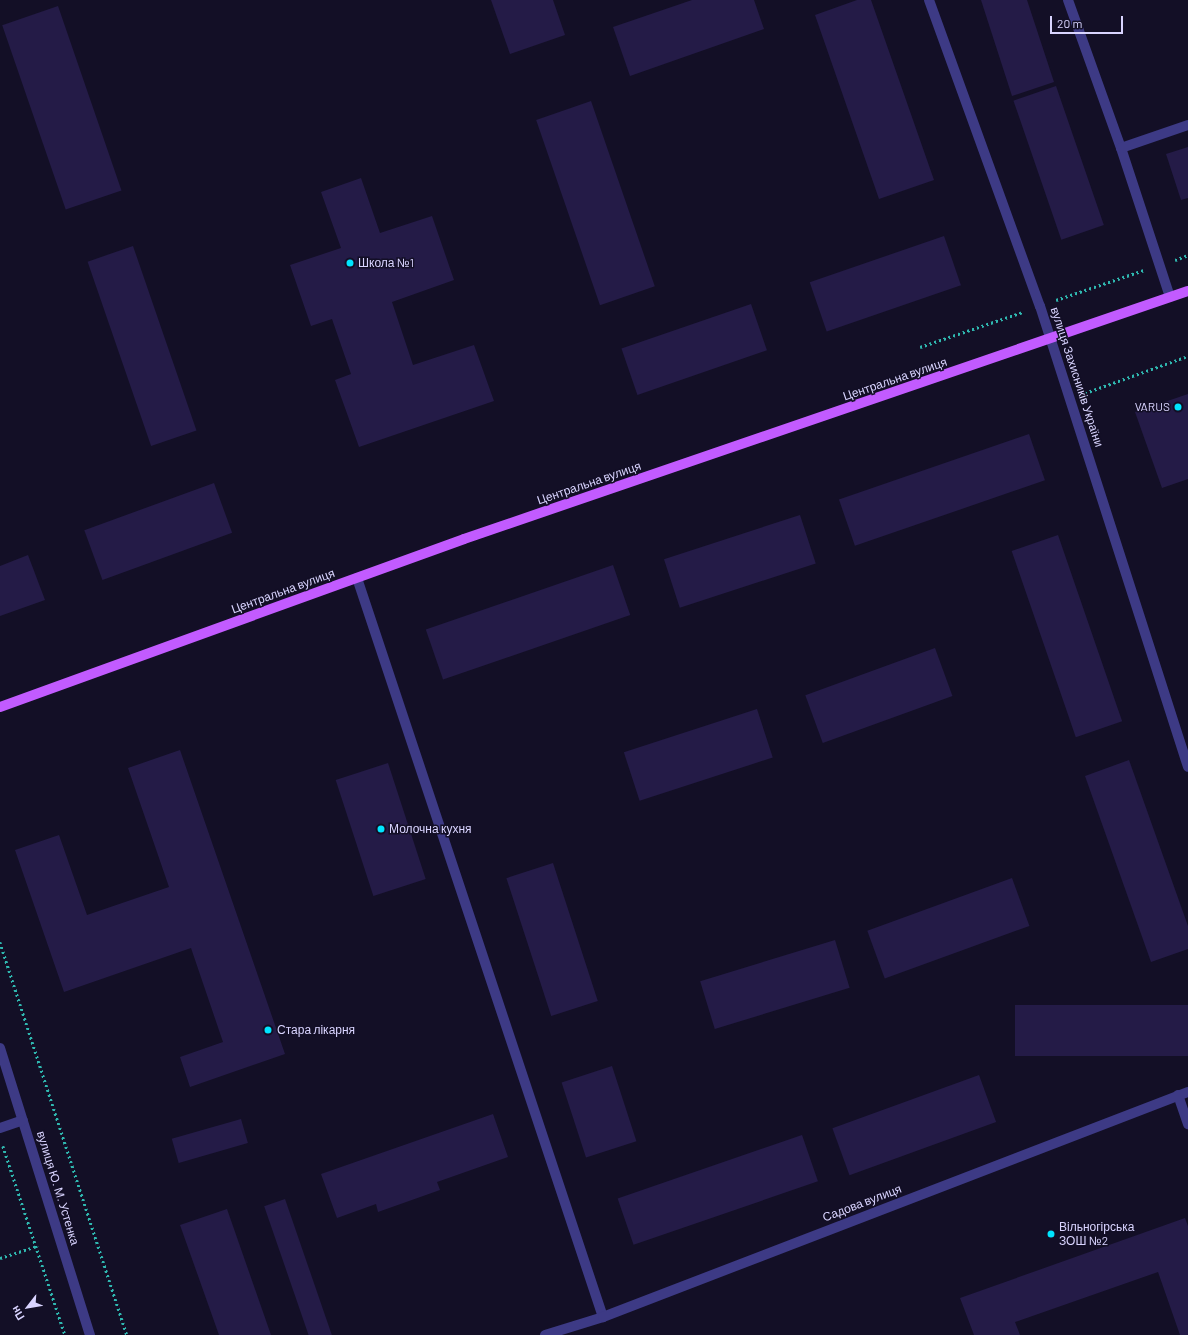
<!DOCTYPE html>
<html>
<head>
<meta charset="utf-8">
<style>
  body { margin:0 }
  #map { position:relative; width:1188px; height:1335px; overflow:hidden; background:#130f26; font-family:Barlow,sans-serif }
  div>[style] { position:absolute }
  .building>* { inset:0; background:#241b47; transform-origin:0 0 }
  .path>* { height:2.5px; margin-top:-1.25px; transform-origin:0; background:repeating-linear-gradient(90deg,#2fb8b0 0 2px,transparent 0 5px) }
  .minor>* { height:10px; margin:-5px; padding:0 5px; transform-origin:5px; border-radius:5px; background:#3d3a85 }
  .major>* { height:10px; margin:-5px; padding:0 5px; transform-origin:5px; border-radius:5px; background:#c25bff }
  .dots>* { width:11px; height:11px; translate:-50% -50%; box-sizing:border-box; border:2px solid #130f26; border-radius:50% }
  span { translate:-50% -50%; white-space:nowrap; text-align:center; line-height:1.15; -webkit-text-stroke:3px #130f26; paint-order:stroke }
  .poi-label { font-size:12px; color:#d9d4ff }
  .left { translate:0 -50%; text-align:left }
  .right { translate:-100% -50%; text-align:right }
  .street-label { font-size:12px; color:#d9d4ff }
  .north { position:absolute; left:8px; top:1287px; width:40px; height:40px; -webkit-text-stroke:3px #130f26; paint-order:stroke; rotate:239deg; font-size:11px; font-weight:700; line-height:16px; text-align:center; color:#d9d4ff }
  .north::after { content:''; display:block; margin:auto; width:14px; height:18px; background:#d9d4ff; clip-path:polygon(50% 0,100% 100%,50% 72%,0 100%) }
  .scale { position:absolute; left:1050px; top:16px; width:73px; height:18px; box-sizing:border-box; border:2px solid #d9d4ff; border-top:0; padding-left:5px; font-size:12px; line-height:14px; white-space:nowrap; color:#d9d4ff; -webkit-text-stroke:3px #130f26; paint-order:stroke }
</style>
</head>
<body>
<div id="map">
  <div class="building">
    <i style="clip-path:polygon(491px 0,553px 0,565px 35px,510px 54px)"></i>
    <i style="clip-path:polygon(692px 0,754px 0,764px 29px,630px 76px,613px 27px)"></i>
    <i style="clip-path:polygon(857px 0,871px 0,934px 180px,879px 199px,815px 15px)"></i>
    <i style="clip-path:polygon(981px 0,1027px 0,1054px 82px,1012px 96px)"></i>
    <i style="left:58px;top:6px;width:195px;height:59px;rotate:71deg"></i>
    <i style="left:1056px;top:86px;width:147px;height:45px;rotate:71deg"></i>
    <i style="left:591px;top:101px;width:196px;height:58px;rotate:71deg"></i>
    <i style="clip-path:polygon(1188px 147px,1188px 198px,1181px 200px,1166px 154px)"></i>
    <i style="clip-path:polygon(361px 178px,380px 233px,432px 216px,454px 280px,392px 302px,413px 365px,474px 345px,494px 401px,359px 447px,335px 380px,351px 374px,332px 319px,311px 326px,290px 265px,341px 248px,321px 192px)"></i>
    <i style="left:944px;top:236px;width:52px;height:142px;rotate:71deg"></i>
    <i style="left:133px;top:246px;width:195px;height:48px;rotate:71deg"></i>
    <i style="left:751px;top:304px;width:49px;height:137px;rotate:71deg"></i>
    <i style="clip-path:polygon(1188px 394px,1188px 479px,1162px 488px,1135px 412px)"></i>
    <i style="left:1029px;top:434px;width:49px;height:201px;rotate:71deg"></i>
    <i style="left:214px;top:483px;width:53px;height:138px;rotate:70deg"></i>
    <i style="left:800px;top:515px;width:51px;height:143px;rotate:72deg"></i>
    <i style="left:1058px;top:535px;width:197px;height:49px;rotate:71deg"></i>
    <i style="clip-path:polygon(28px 555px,45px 600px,0 616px,0 566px)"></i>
    <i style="left:613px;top:565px;width:53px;height:198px;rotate:71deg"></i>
    <i style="left:935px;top:648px;width:51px;height:138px;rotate:70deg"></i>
    <i style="left:757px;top:709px;width:51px;height:140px;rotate:72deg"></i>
    <i style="clip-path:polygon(180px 750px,285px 1054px,190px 1087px,180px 1057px,223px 1042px,191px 948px,64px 992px,15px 850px,59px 835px,87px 915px,169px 887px,128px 768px)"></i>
    <i style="clip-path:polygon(1129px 760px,1188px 926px,1188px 949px,1151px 962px,1085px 776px)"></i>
    <i style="left:388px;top:763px;width:122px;height:55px;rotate:72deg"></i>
    <i style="left:553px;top:863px;width:145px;height:49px;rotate:72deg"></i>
    <i style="left:1012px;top:878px;width:51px;height:154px;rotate:70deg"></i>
    <i style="left:835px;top:940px;width:50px;height:141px;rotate:73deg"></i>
    <i style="left:1188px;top:1005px;width:51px;height:173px;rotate:90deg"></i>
    <i style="left:612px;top:1066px;width:79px;height:53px;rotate:72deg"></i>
    <i style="left:979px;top:1075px;width:50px;height:156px;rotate:70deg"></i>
    <i style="clip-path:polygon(493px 1114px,508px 1157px,437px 1182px,440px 1190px,378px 1212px,376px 1204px,337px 1218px,321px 1174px)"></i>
    <i style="left:241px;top:1119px;width:25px;height:72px;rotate:74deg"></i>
    <i style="left:802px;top:1135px;width:49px;height:195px;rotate:71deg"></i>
    <i style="left:285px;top:1199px;width:144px;height:22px;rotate:71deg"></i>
    <i style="clip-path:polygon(227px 1209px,271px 1335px,219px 1335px,180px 1225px)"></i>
    <i style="clip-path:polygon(1185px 1218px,1188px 1226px,1188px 1335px,1180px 1335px,1158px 1272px,1015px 1322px,1020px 1335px,974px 1335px,960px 1298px)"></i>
  </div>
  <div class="path">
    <i style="left:1175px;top:260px;width:14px;rotate:-21deg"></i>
    <i style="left:1056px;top:300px;width:93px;rotate:-18.8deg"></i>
    <i style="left:920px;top:347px;width:109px;rotate:-18.8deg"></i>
    <i style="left:1085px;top:393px;width:109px;rotate:-19.8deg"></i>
    <i style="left:0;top:942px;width:413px;rotate:72.1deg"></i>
    <i style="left:3px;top:1146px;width:199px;rotate:71.8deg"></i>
    <i style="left:0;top:1258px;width:40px;rotate:-18deg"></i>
  </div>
  <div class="minor">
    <i style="left:929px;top:0;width:326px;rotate:70.1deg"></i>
    <i style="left:1040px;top:306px;width:484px;rotate:72.2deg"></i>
    <i style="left:1068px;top:0;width:157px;rotate:70.3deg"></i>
    <i style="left:1170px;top:297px;width:157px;rotate:-108.2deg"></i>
    <i style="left:1121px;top:148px;width:71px;rotate:-18.9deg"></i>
    <i style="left:357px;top:578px;width:779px;rotate:71.59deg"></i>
    <i style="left:0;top:1048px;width:301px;rotate:72.6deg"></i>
    <i style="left:1178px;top:1095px;width:31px;rotate:71deg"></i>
    <i style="left:0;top:1128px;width:24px;rotate:-19deg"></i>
    <i style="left:545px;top:1335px;width:61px;rotate:-17.2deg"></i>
    <i style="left:603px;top:1317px;width:627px;rotate:-21.04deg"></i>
  </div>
  <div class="major">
    <i style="left:0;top:707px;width:493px;rotate:-19.9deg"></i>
    <i style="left:464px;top:539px;width:765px;rotate:-18.91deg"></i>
  </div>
  <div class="dots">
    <i style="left:350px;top:263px;background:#00e5ff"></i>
    <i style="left:1178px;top:407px;background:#00e5ff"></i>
    <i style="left:381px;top:829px;background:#00e5ff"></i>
    <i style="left:268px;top:1030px;background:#00e5ff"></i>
    <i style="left:1051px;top:1234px;background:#00e5ff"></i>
  </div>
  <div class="poi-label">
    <span class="left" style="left:358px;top:263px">Школа №1</span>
    <span class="right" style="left:1170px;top:407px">VARUS</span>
    <span class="left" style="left:389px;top:829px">Молочна кухня</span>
    <span class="left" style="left:277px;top:1030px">Стара лікарня</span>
    <span class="left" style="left:1059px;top:1234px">Вільногірська<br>ЗОШ №2</span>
  </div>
  <div class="street-label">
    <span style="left:1077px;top:377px;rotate:72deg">вулиця Захисників України</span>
    <span style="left:895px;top:379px;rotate:-19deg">Центральна вулиця</span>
    <span style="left:589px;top:483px;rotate:-19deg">Центральна вулиця</span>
    <span style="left:283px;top:591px;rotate:-20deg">Центральна вулиця</span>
    <span style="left:58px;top:1188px;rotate:73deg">вулиця Ю. М. Устенка</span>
    <span style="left:862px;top:1203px;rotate:-21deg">Садова вулиця</span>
  </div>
  <div class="north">Пн</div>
  <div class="scale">20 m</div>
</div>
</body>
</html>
